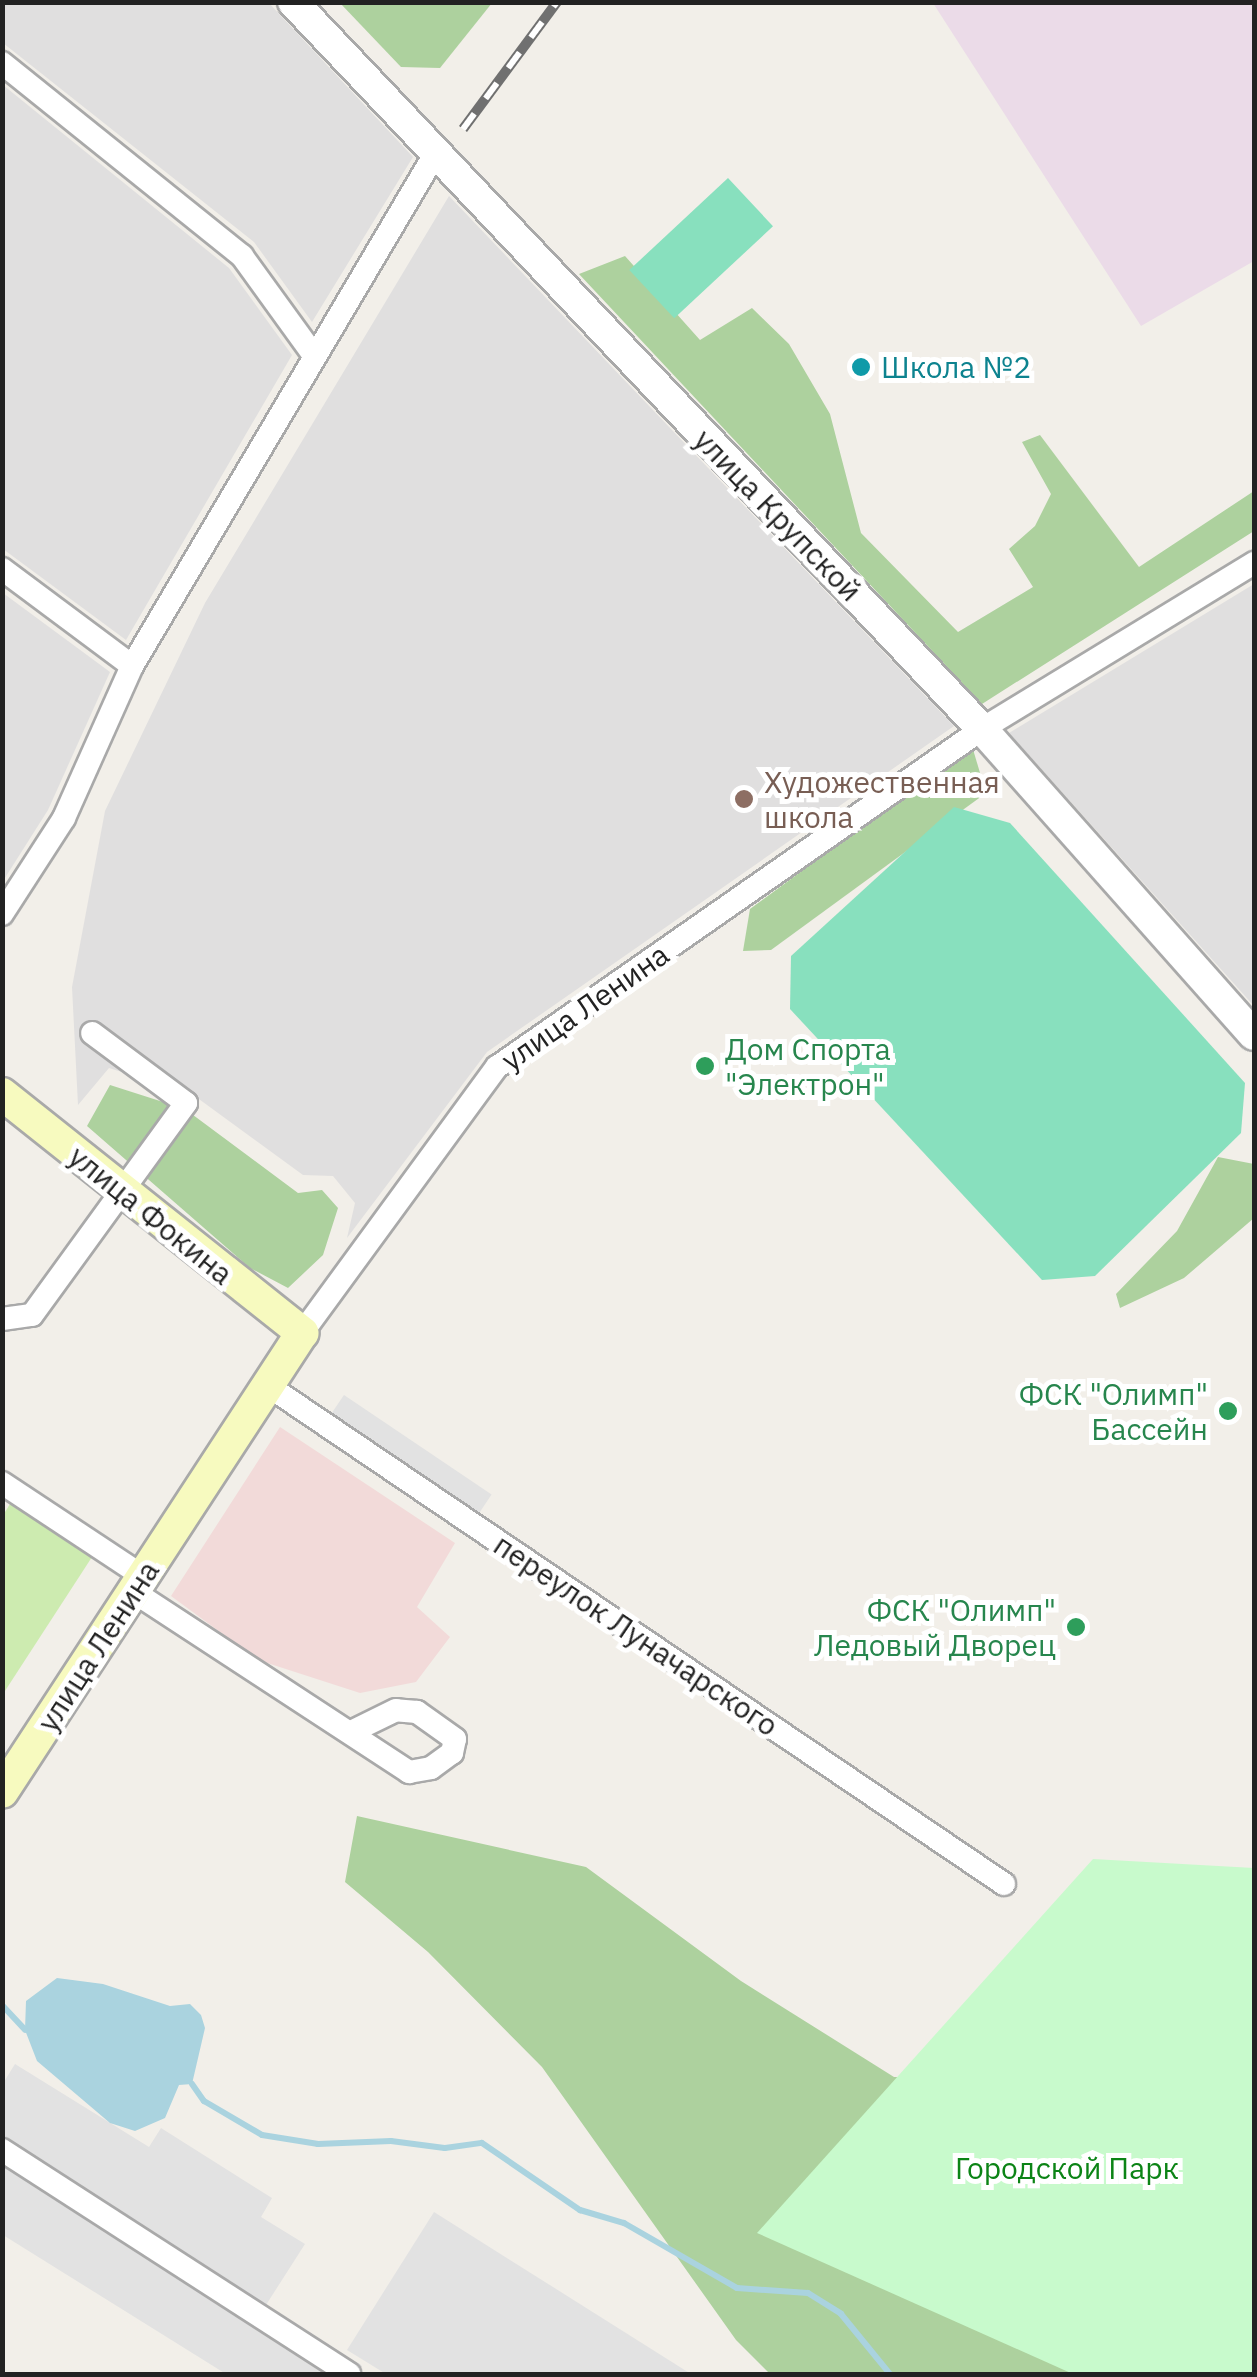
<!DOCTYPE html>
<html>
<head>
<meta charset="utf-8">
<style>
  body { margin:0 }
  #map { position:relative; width:1257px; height:2377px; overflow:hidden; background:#f2efe9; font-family:"IBM Plex Sans",sans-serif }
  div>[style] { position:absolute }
  .residential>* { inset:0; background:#e0dfdf }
  .commercial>* { inset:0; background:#f2dad9 }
  .industrial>* { inset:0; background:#ebdbe8 }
  .grass>* { inset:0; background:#cdebb0 }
  .forest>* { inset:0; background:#add19e }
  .park>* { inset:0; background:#c8facc }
  .pitch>* { inset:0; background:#88e0be; transform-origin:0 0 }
  .parking>* { inset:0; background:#e2e2e2; transform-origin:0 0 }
  .water>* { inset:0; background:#aad3df }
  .stream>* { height:6px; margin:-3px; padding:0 3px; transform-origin:3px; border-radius:3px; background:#aad3df }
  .roads { filter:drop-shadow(2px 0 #a9a9a9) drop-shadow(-2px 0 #a9a9a9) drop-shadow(0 2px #a9a9a9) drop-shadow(0 -2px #a9a9a9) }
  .minor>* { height:22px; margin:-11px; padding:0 11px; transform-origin:11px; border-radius:11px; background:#fff }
  .tertiary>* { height:30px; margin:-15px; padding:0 15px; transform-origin:15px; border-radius:15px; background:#fff }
  .secondary>* { height:32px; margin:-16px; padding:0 16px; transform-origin:16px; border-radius:16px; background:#f7fabf }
  .rail>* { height:10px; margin-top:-5px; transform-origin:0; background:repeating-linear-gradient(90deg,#fff 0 19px,#707070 0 38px); box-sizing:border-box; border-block:2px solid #707070 }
  .dots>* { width:28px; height:28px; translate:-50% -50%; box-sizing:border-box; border:5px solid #fff; border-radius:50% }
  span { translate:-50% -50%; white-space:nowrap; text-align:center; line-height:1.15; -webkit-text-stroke:10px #fff; paint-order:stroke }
  .culture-label { font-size:30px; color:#0d838f }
  .left { translate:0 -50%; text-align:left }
  .street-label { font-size:30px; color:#222 }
  .education-label { font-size:30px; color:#785e54 }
  .leisure-label { font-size:30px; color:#27864d }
  .right { translate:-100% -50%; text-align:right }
  .park-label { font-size:30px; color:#0c8416 }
  .frame { position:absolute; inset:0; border:5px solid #222; pointer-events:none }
</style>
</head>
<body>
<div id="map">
  <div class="residential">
    <i style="clip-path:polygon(3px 2px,269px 3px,413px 157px,312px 322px,254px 242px,3px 43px)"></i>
    <i style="clip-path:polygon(3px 85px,229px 268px,292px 355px,126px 640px,3px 549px)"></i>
    <i style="clip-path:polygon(449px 196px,954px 726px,487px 1052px,347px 1238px,355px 1203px,333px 1176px,303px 1175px,192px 1094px,109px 1068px,78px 1105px,72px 987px,105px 811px,205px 603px)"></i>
    <i style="clip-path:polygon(1254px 584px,1254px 1006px,1009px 733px)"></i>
    <i style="clip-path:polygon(3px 593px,110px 672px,48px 810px,3px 881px)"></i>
  </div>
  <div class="commercial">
    <i style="clip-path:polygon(280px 1427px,455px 1543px,417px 1607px,450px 1637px,416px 1682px,360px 1693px,258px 1660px,171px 1596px)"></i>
  </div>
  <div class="industrial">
    <i style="clip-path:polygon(933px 3px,1254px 3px,1254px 261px,1141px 326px)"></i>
  </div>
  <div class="grass">
    <i style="clip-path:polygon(10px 1504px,92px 1557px,3px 1694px,2px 1517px)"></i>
  </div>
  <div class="forest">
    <i style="clip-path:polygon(340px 3px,492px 3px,440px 68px,401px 67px)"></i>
    <i style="clip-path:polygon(625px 256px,700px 340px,752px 308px,789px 344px,830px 414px,861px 533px,958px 632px,1033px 587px,1009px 549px,1035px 526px,1051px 494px,1022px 442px,1040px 435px,1139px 567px,1254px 491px,1254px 531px,982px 704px,579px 274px)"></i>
    <i style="clip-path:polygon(972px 746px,986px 793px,771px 950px,743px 951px,750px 909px)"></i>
    <i style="clip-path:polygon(110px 1085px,185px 1109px,298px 1193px,322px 1190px,338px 1208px,323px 1255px,288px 1288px,250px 1268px,87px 1126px)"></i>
    <i style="clip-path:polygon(1218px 1157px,1254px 1164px,1254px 1218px,1184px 1278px,1120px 1308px,1116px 1294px,1177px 1231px)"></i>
    <i style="clip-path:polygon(357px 1816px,586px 1867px,741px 1981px,894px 2077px,1036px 2080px,1125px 2374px,770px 2374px,736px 2340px,542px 2067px,428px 1952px,345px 1882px)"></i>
  </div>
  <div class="park">
    <i style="clip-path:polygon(1093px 1859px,1254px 1868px,1254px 2374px,1073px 2374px,757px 2233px)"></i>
  </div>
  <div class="pitch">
    <i style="left:728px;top:178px;width:66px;height:135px;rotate:47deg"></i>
    <i style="clip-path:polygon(954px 807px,1010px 823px,1245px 1083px,1241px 1133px,1095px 1276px,1042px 1280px,790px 1009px,791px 956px)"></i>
  </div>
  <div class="parking">
    <i style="left:344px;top:1395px;width:178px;height:30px;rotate:34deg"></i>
    <i style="clip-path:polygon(15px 2064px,149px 2147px,161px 2128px,272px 2198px,261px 2217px,305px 2244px,266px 2305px,362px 2366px,357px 2374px,226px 2374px,3px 2235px,2px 2085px)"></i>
    <i style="clip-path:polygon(434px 2212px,691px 2374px,386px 2374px,347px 2350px)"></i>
  </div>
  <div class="water">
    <i style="clip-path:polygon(57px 1978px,103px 1984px,170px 2006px,190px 2004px,201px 2015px,205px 2028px,192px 2084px,179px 2085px,165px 2118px,135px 2131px,110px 2123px,37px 2061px,25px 2030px,26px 2001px)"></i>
  </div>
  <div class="stream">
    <i style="left:2px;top:2005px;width:34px;rotate:47deg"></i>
    <i style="left:192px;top:2084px;width:21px;rotate:55deg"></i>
    <i style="left:204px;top:2101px;width:67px;rotate:30.4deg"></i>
    <i style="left:262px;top:2135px;width:57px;rotate:9.1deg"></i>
    <i style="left:318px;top:2144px;width:73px;rotate:-2.4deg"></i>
    <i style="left:391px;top:2141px;width:54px;rotate:7.4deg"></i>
    <i style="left:445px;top:2148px;width:37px;rotate:-8deg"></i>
    <i style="left:482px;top:2143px;width:119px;rotate:34.4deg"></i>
    <i style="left:580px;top:2210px;width:46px;rotate:16.5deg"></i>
    <i style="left:624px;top:2223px;width:130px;rotate:29.9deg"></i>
    <i style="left:737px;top:2288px;width:71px;rotate:4deg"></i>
    <i style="left:808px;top:2293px;width:39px;rotate:32deg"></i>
    <i style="left:841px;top:2314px;width:77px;rotate:50.8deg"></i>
  </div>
  <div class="roads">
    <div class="minor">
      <i style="left:2px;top:63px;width:308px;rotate:38.8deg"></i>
      <i style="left:242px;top:256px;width:121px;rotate:54.1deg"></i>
      <i style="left:2px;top:569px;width:162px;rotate:36.7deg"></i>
      <i style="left:2px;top:914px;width:114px;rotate:-57.1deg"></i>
      <i style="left:64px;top:818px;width:167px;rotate:-65.9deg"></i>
      <i style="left:132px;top:666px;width:595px;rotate:-59.38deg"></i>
      <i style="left:2px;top:1319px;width:30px;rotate:-8deg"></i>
      <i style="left:32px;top:1315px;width:262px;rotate:-54deg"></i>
      <i style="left:186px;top:1103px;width:117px;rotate:-143.3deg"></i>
      <i style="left:302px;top:1333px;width:330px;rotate:-53.8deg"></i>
      <i style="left:497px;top:1067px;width:591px;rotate:-34.87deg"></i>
      <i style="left:982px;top:729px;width:319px;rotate:-31.4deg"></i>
      <i style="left:267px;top:1385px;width:890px;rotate:34.1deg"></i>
      <i style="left:2px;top:1483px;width:170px;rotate:33.5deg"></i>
      <i style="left:134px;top:1592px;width:329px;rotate:33.2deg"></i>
      <i style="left:409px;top:1772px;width:22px;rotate:-10deg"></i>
      <i style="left:431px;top:1768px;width:26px;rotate:-36deg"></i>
      <i style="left:452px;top:1753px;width:14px;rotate:-78deg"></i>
      <i style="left:455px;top:1739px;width:47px;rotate:-144.6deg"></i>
      <i style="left:417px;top:1712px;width:21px;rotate:-175deg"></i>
      <i style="left:396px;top:1710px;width:48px;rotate:154deg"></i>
      <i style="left:2px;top:2150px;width:413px;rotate:32.8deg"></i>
    </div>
    <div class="tertiary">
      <i style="left:293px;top:2px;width:1002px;rotate:46.54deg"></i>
      <i style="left:982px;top:729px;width:409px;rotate:48.4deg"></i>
    </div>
    <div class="secondary">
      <i style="left:2px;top:1094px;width:384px;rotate:38.5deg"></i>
      <i style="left:302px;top:1333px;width:548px;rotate:123.17deg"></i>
    </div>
  </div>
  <div class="rail">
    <i style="left:463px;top:129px;width:158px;rotate:-53.5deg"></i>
  </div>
  <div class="dots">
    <i style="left:861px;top:367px;background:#0f9aa8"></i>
    <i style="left:744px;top:799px;background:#8d6e63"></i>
    <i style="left:705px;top:1066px;background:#2e9e5b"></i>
    <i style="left:1228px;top:1411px;background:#2e9e5b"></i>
    <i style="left:1076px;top:1627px;background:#2e9e5b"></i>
  </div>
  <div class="culture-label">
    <span class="left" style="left:881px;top:367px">Школа №2</span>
  </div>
  <div class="street-label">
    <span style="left:778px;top:515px;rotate:46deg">улица Крупской</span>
    <span style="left:585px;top:1007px;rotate:-35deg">улица Ленина</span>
    <span style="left:151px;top:1215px;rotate:39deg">улица Фокина</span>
    <span style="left:636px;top:1635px;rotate:34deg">переулок Луначарского</span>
    <span style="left:98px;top:1646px;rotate:-57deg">улица Ленина</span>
  </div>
  <div class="education-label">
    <span class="left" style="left:764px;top:799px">Художественная<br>школа</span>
  </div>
  <div class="leisure-label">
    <span class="left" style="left:725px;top:1066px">Дом Спорта<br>"Электрон"</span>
    <span class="right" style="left:1208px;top:1411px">ФСК "Олимп"<br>Бассейн</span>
    <span class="right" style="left:1056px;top:1627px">ФСК "Олимп"<br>Ледовый Дворец</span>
  </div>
  <div class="park-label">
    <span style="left:1067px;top:2168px">Городской Парк</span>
  </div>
  <div class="frame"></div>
</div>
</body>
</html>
